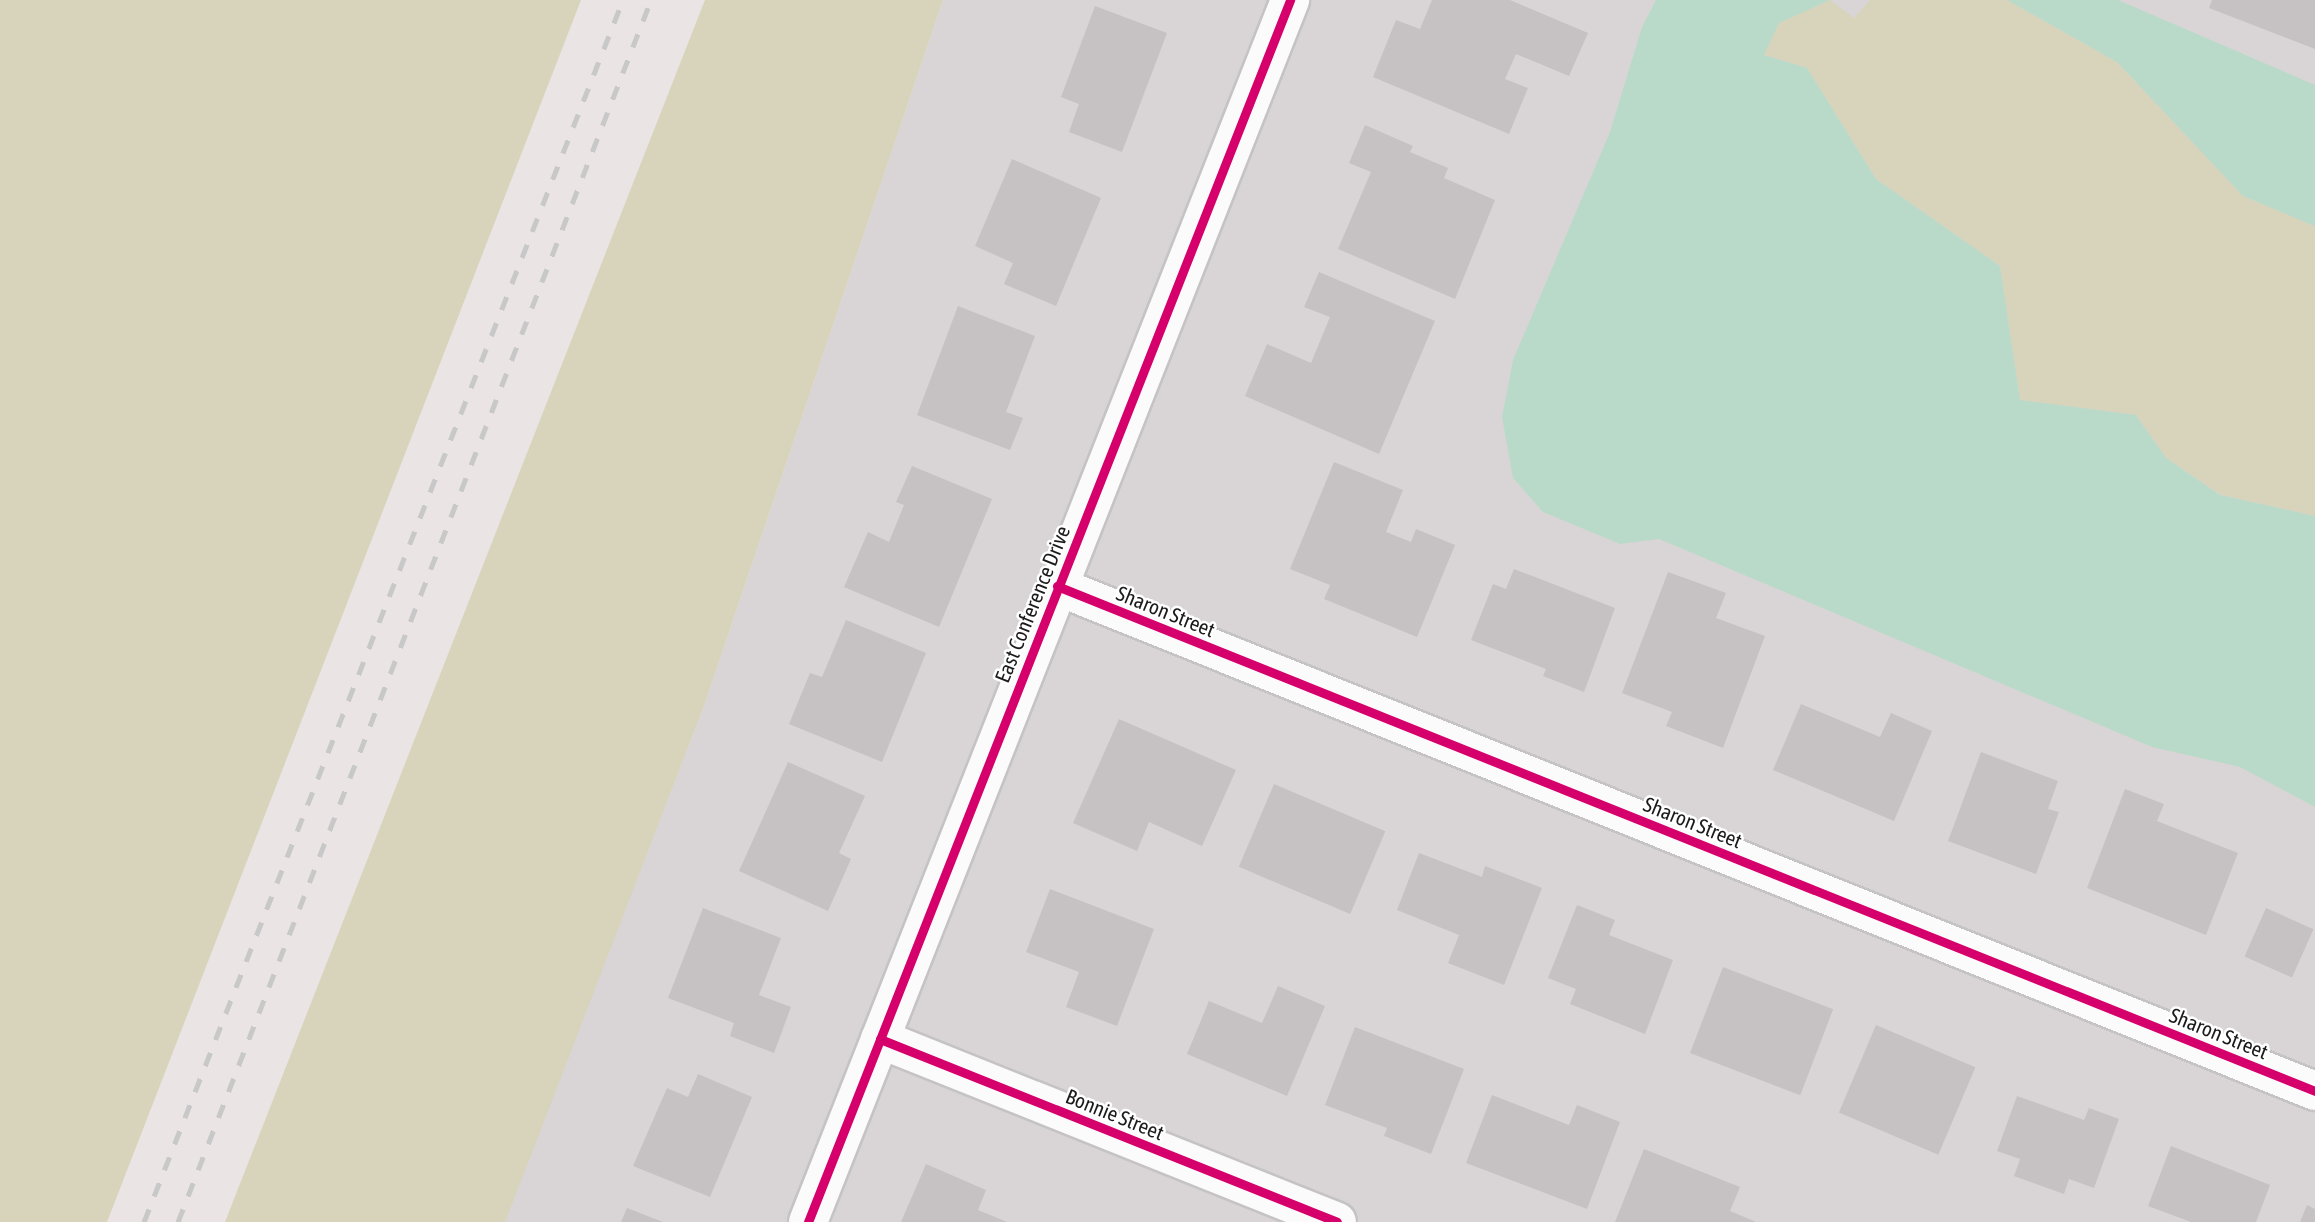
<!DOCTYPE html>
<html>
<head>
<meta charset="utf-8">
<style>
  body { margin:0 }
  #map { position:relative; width:2315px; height:1222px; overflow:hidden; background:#eae4e4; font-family:"Asap Condensed",sans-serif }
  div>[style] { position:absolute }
  .residential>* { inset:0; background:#d9d5d6 }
  .forest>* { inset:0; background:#d7d4bb }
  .water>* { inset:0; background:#badac9 }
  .building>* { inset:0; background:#c6c1c2; transform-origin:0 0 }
  .roads { filter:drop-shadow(2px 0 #c5c3c3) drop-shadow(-2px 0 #c5c3c3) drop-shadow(0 2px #c5c3c3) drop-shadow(0 -2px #c5c3c3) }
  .minor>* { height:38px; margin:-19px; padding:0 19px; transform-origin:19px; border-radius:19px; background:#fcfbfb }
  .rail>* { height:5px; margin-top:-2.5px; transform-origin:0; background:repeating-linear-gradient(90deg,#c9c8c8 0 14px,transparent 0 28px) }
  .cycleway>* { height:9px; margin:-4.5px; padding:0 4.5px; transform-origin:4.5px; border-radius:4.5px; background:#d6006c }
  span { translate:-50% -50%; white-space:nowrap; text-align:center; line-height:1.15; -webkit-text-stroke:5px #fff; paint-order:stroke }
  .street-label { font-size:21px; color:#1b1b1b }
</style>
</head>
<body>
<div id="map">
  <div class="residential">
    <i style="clip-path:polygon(943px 0,2315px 0,2315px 1222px,504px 1222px,704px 706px)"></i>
  </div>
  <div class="forest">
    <i style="clip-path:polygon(0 0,581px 0,107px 1222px,0 1222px)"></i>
    <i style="clip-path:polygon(705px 0,943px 0,704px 706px,528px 1163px,505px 1222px,225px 1222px)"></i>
    <i style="clip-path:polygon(1830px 0,1854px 18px,1870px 0,2007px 0,2117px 62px,2243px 196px,2315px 226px,2315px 516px,2221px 495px,2166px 458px,2136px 415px,2020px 400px,2000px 266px,1876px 179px,1807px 68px,1764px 55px,1779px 23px)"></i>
  </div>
  <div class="water">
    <i style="clip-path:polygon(1656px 0,1830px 0,1779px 23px,1764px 55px,1807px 68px,1876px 179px,2000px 266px,2020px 400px,2136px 415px,2166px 458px,2220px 495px,2315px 516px,2315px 807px,2240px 767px,2152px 747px,1659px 539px,1620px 544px,1543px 512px,1513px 478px,1502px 417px,1513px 360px,1610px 132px,1642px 27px)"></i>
    <i style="clip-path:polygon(2007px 0,2118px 0,2315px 85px,2315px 226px,2243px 196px,2117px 62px)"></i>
  </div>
  <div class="building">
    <i style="clip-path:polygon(1432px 0,1510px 0,1588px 33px,1569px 76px,1516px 54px,1505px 79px,1528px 88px,1509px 134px,1373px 77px,1396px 20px,1420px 29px)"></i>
    <i style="clip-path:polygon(2212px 0,2315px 0,2315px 49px,2209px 8px)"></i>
    <i style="clip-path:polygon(1095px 6px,1167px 33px,1122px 152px,1069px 132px,1079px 104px,1061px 97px)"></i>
    <i style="clip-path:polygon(1365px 125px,1413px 146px,1410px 152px,1448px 168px,1444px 178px,1495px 200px,1455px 299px,1338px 249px,1371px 172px,1349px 163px)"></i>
    <i style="clip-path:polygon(1012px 159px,1101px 198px,1056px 306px,1004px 284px,1013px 263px,975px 246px)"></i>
    <i style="clip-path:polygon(1319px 272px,1435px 321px,1379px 454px,1245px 396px,1267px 344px,1311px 363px,1330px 317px,1304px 307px)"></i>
    <i style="clip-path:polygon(958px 306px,1035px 336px,1006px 412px,1023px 418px,1010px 450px,917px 415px)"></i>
    <i style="clip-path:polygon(1334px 462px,1403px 490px,1386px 532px,1411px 542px,1416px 529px,1455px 545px,1417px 637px,1324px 599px,1330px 585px,1290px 569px)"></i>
    <i style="clip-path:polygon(912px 466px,992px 499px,939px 627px,844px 587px,868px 532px,889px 542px,904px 505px,896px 502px)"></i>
    <i style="clip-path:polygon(1514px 569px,1615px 608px,1584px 692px,1543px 676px,1546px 669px,1471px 640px,1493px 584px,1506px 589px)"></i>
    <i style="clip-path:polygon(1668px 572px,1726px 593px,1716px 618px,1765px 636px,1723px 748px,1666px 726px,1672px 712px,1622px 693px)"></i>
    <i style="clip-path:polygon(846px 620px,926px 653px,882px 762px,789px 724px,810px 673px,822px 677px)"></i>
    <i style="clip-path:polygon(1801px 704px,1880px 737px,1891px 713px,1932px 731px,1894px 821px,1773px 770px)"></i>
    <i style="clip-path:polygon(1119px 719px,1236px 770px,1202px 846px,1149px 822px,1137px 851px,1073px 823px)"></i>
    <i style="clip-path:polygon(1981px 752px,2058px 781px,2048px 809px,2059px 812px,2036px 874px,1948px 841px)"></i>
    <i style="clip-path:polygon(788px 762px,865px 796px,839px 853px,851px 859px,828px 911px,739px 871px)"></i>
    <i style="left:1274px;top:784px;width:121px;height:90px;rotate:23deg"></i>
    <i style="clip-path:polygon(2125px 789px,2164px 804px,2157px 821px,2238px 853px,2206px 935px,2087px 888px)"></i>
    <i style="clip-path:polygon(1419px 853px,1482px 877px,1485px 866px,1542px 888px,1504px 985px,1448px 963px,1459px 935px,1397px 910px)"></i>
    <i style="clip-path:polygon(1050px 889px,1154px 929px,1117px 1026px,1066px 1007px,1079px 972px,1026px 952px)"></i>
    <i style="clip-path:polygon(1577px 905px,1615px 920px,1609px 935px,1673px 960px,1645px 1034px,1570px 1004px,1576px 989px,1548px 978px)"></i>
    <i style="clip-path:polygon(703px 908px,781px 938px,759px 995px,791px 1007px,774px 1053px,730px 1036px,734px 1023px,668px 998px)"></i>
    <i style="left:2266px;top:908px;width:52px;height:53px;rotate:24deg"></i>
    <i style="left:1723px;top:967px;width:118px;height:92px;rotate:21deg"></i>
    <i style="clip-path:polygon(1278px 986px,1325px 1006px,1287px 1096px,1187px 1054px,1209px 1001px,1262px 1023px)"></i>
    <i style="left:1876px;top:1025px;width:108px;height:95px;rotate:23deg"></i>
    <i style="clip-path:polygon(1355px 1027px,1464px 1069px,1431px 1154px,1384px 1136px,1387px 1128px,1325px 1105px)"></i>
    <i style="clip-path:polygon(698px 1074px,752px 1097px,710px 1197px,633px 1166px,667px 1088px,688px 1097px)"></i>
    <i style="clip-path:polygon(1492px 1095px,1569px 1125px,1577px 1105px,1620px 1122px,1587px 1209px,1466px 1163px)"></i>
    <i style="clip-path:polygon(2017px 1096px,2084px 1120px,2089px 1108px,2119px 1119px,2094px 1188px,2069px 1179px,2064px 1194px,2014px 1176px,2020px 1159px,1997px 1151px)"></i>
    <i style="clip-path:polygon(2171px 1146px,2270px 1185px,2256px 1222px,2191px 1222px,2148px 1206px)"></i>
    <i style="clip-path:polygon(1644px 1149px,1740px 1187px,1730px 1211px,1756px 1222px,1615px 1222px)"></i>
    <i style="clip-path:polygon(926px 1164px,986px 1190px,978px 1210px,1007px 1222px,901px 1222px)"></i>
    <i style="clip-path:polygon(2307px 1205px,2315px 1209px,2315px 1222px,2300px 1222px)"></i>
    <i style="clip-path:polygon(627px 1208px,663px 1222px,621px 1222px)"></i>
  </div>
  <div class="roads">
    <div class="minor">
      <i style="left:1057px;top:586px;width:1356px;rotate:21.87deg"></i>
      <i style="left:880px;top:1039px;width:492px;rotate:21.8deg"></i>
      <i style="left:808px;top:1222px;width:1314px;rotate:-68.47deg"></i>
    </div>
  </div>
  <div class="rail">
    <i style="left:144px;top:1222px;width:1313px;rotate:-68.6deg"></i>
    <i style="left:178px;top:1222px;width:1310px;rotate:-68.84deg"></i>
  </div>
  <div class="cycleway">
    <i style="left:1057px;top:586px;width:1356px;rotate:21.87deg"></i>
    <i style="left:880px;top:1039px;width:492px;rotate:21.8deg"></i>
    <i style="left:808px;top:1222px;width:1314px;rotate:-68.47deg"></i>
  </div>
  <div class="street-label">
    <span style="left:1032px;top:604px;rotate:-68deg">East Conference Drive</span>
    <span style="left:1166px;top:611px;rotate:22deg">Sharon Street</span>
    <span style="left:1693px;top:822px;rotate:22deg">Sharon Street</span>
    <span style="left:2219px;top:1033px;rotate:22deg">Sharon Street</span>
    <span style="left:1115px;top:1114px;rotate:22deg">Bonnie Street</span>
  </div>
</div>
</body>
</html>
